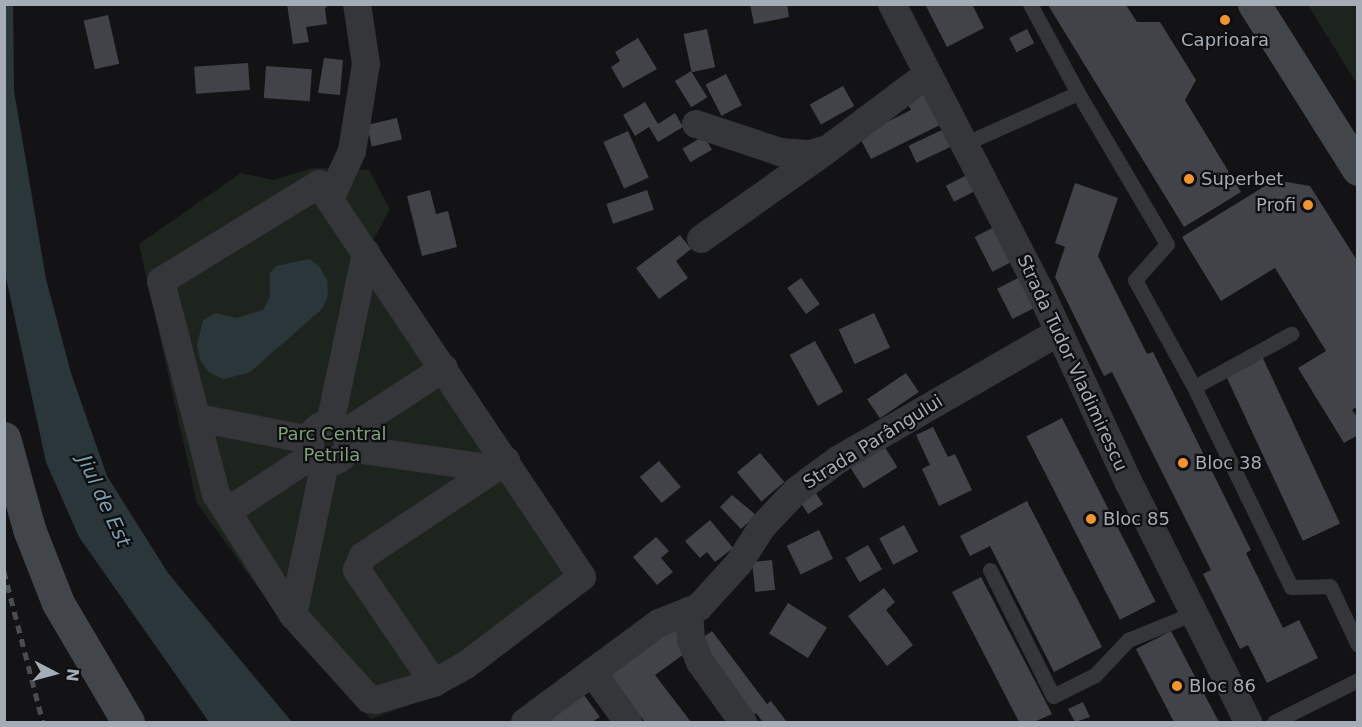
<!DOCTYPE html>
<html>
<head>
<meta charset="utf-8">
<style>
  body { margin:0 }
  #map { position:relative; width:1362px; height:727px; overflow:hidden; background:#131315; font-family:"DejaVu Sans",sans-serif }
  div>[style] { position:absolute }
  .green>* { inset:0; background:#1d241d }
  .water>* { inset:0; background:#2b363a }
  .building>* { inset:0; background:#424348; transform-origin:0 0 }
  .lane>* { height:15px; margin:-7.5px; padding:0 7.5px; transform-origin:7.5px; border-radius:7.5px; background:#34363a }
  .street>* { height:28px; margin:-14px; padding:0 14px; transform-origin:14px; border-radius:14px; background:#34363a }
  .street>.ring { margin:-14px; padding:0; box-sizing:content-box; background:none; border:28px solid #34363a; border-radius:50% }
  .secondary>* { height:33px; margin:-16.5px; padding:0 16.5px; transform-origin:16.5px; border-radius:16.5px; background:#42454a }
  .rail>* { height:4.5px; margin-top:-2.25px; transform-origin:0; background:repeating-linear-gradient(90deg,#494c51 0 8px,transparent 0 14px) }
  .dots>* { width:16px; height:16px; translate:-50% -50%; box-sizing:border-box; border:3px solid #0e0e10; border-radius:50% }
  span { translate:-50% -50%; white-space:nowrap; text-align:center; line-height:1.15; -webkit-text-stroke:4.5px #0e0e10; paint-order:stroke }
  .poi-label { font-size:18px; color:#a4acb5 }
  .left { translate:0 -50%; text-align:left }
  .right { translate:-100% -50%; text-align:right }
  .street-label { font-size:18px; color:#a4acb5 }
  .park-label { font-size:18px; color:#7ea17b }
  .water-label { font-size:20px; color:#7b9fb1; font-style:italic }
  .frame { position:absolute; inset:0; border:6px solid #a4acb5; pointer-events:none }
  .north { position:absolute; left:24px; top:643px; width:60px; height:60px; -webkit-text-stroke:4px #0e0e10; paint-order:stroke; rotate:96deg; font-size:16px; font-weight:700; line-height:24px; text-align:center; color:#a4acb5 }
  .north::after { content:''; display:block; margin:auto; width:21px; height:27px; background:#a4acb5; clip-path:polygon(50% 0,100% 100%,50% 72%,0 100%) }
</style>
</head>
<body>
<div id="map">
  <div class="green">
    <i style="clip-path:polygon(1308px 5px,1357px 5px,1357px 84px)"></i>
    <i style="clip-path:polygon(313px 168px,369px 170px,390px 209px,370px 246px,595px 577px,434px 696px,371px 719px,280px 618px,197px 503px,139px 244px,241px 173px,273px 180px)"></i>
  </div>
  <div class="water">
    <i style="clip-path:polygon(4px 5px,13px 5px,14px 91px,46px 279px,71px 373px,107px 476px,168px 573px,292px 722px,209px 722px,79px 537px,46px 462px,5px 273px)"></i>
    <i style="clip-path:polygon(309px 259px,319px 266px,327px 280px,328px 296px,322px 309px,249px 373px,223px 379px,209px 372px,200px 360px,197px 345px,203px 320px,215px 313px,236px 318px,263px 310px,270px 297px,270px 273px,276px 266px)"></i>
  </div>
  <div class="building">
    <i style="clip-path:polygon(287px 4px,329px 4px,325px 9px,327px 24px,306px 27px,309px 42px,293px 44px)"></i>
    <i style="clip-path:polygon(750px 4px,787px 4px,789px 17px,754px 24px)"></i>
    <i style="clip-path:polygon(925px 4px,972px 4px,984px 28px,947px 47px)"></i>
    <i style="clip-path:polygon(1048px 5px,1126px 5px,1137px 22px,1160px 22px,1196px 80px,1185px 100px,1241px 192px,1184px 227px)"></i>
    <i style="left:108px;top:15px;width:50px;height:25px;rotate:77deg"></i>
    <i style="left:707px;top:29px;width:39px;height:24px;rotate:78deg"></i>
    <i style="left:1027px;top:29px;width:16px;height:20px;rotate:63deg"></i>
    <i style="clip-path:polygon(638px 38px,657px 69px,623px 88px,611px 67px,620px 61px,615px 52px)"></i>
    <i style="clip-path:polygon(324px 58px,343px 60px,340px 95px,318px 93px)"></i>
    <i style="left:248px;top:63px;width:27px;height:54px;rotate:86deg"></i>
    <i style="left:266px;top:66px;width:46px;height:32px;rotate:4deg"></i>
    <i style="left:691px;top:71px;width:31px;height:19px;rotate:58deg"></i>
    <i style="left:726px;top:74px;width:35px;height:23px;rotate:63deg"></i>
    <i style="left:843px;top:86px;width:23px;height:38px;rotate:61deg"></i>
    <i style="clip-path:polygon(924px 86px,942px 124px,871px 159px,859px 136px,911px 110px,904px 96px)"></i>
    <i style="clip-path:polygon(645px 102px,658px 124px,675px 113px,683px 127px,658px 142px,649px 127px,635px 136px,623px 115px)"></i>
    <i style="left:397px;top:118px;width:22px;height:31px;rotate:77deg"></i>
    <i style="left:942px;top:130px;width:19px;height:37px;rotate:65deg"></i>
    <i style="left:628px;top:131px;width:51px;height:27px;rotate:66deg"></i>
    <i style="left:704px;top:136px;width:16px;height:25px;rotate:60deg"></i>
    <i style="left:969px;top:174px;width:18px;height:26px;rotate:63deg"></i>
    <i style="clip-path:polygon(1275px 180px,1310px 186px,1358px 262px,1358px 406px,1352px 410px,1358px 418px,1358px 435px,1344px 443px,1298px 368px,1326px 351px,1275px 268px,1221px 301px,1182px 237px)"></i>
    <i style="clip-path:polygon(1075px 183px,1118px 198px,1098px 256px,1147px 354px,1153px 352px,1251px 550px,1246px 553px,1283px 628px,1299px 620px,1318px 658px,1267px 683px,1248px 645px,1240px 649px,1203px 574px,1211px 570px,1112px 372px,1104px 376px,1055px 277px,1065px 247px,1055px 243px)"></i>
    <i style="clip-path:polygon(430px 190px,436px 214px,448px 211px,457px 247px,422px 256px,407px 196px)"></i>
    <i style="left:647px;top:190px;width:21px;height:43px;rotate:71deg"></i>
    <i style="left:996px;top:226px;width:39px;height:24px;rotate:63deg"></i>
    <i style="clip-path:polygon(680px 235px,691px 249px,676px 261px,688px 278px,659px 299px,636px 268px)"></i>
    <i style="left:1022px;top:276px;width:34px;height:28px;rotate:63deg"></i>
    <i style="left:801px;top:278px;width:32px;height:17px;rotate:54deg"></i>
    <i style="left:874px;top:313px;width:38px;height:39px;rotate:65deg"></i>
    <i style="left:815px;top:341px;width:58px;height:29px;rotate:61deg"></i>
    <i style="left:1261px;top:354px;width:187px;height:41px;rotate:65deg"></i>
    <i style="left:906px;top:373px;width:23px;height:47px;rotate:56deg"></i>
    <i style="left:1062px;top:418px;width:206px;height:40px;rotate:63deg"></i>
    <i style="clip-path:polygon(933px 427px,948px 457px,955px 454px,972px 490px,939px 506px,922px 469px,930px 465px,916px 435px)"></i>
    <i style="left:881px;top:441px;width:31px;height:40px;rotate:58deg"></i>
    <i style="left:760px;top:453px;width:38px;height:30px;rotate:50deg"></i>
    <i style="left:659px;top:461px;width:34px;height:25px;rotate:50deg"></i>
    <i style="left:810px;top:484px;width:24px;height:18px;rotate:57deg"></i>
    <i style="clip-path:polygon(732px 495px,756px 515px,741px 529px,720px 507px)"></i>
    <i style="clip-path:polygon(1027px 501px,1102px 647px,1054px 672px,990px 546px,970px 556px,960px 536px)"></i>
    <i style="clip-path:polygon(710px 520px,733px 548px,715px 562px,707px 552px,700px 558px,685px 541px)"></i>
    <i style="left:904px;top:525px;width:30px;height:28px;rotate:62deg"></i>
    <i style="left:819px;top:530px;width:32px;height:36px;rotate:64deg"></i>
    <i style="clip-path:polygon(656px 537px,669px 551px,661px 558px,673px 572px,657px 585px,633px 557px)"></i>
    <i style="left:868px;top:545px;width:28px;height:26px;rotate:60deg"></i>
    <i style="left:772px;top:560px;width:30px;height:20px;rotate:84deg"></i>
    <i style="clip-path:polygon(981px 577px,1052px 714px,1034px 722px,1019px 722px,952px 592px)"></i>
    <i style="clip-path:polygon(884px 588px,895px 602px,886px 610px,913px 645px,887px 666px,848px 616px)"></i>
    <i style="left:788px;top:603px;width:46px;height:36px;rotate:32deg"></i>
    <i style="clip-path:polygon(670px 622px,691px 649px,655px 675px,691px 722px,645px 722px,605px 670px)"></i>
    <i style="clip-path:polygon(712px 631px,767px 704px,771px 701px,787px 722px,763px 722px,756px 713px,749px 718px,694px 644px)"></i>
    <i style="clip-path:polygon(1171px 631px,1219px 722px,1174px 722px,1136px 649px)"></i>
    <i style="clip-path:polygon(581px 691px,600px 717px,592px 722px,539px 722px)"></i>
    <i style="clip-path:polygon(1083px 702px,1090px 717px,1075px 722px,1068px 709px)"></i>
  </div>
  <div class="lane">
    <i style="left:1030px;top:4px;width:101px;rotate:61.7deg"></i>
    <i style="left:964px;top:144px;width:125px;rotate:-24.1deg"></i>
    <i style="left:1078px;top:93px;width:175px;rotate:59.5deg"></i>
    <i style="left:1167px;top:244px;width:48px;rotate:131.6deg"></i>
    <i style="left:1135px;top:280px;width:122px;rotate:61.1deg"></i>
    <i style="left:1194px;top:387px;width:111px;rotate:-28.7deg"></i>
    <i style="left:1194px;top:387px;width:222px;rotate:64.1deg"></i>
    <i style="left:1291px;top:587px;width:39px;rotate:-1deg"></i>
    <i style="left:1330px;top:586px;width:65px;rotate:64.6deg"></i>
    <i style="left:990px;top:570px;width:141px;rotate:63.4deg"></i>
    <i style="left:1053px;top:696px;width:47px;rotate:-26.6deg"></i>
    <i style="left:1095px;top:675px;width:48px;rotate:-46.7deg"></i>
    <i style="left:1128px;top:640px;width:71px;rotate:-22.2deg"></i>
    <i style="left:1274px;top:722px;width:94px;rotate:-26.6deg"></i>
  </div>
  <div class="street">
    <i style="left:892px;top:4px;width:325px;rotate:62.7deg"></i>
    <i style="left:1041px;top:293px;width:207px;rotate:65.2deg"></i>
    <i style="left:1128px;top:481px;width:269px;rotate:63.5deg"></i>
    <i style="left:696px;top:124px;width:89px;rotate:18.4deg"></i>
    <i style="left:780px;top:152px;width:30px;rotate:4deg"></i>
    <i style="left:810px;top:154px;width:19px;rotate:-16deg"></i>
    <i style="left:828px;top:149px;width:125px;rotate:-36.9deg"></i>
    <i style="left:319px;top:184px;width:473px;rotate:56.2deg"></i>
    <i style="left:582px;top:577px;width:146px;rotate:142.8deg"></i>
    <i style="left:466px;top:665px;width:37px;rotate:151deg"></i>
    <i style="left:434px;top:683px;width:60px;rotate:163.7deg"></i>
    <i style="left:376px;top:700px;width:7px;rotate:-172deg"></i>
    <i style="left:369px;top:699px;width:113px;rotate:-132.1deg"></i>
    <i style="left:293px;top:615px;width:143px;rotate:-122.5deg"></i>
    <i style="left:216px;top:494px;width:220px;rotate:-104.5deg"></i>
    <i style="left:161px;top:281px;width:185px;rotate:-31.5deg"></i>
    <i style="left:330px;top:199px;width:53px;rotate:-65.4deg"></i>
    <i style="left:352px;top:151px;width:88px;rotate:-80.9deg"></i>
    <i style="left:366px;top:64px;width:61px;rotate:-98.5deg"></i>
    <i style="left:701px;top:239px;width:154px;rotate:-35.2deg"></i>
    <i style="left:198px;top:418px;width:114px;rotate:11.1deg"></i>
    <i class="ring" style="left:310px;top:424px;width:10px;height:10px"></i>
    <i style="left:330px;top:424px;width:175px;rotate:-78.1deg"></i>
    <i style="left:346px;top:432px;width:117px;rotate:-33.1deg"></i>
    <i style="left:348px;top:448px;width:148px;rotate:8.1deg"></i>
    <i style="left:228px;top:511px;width:102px;rotate:-33.4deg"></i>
    <i style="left:689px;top:611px;width:29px;rotate:86deg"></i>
    <i style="left:691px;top:640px;width:24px;rotate:68deg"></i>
    <i style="left:700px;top:662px;width:74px;rotate:54.4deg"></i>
    <i style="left:293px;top:615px;width:155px;rotate:-78.1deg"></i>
    <i style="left:592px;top:672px;width:62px;rotate:54.2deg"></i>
    <i style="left:434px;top:683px;width:137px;rotate:-124.3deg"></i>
    <i style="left:357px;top:570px;width:15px;rotate:-67deg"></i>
    <i style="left:363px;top:556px;width:172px;rotate:-33.6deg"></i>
    <i style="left:525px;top:722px;width:167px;rotate:-36.5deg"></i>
    <i style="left:659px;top:623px;width:43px;rotate:-21.8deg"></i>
    <i style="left:699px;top:607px;width:59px;rotate:-47.7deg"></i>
    <i style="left:739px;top:563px;width:43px;rotate:-57.4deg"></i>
    <i style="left:762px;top:527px;width:51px;rotate:-46.6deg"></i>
    <i style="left:797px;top:490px;width:52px;rotate:-36.4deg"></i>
    <i style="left:839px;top:459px;width:254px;rotate:-30deg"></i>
  </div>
  <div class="secondary">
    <i style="left:1254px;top:4px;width:195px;rotate:57.8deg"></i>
    <i style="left:4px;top:438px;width:94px;rotate:74.6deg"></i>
    <i style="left:29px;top:529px;width:79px;rotate:68.6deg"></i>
    <i style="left:58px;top:603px;width:138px;rotate:59.5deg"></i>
  </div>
  <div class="rail">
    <i style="left:4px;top:571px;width:156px;rotate:75.5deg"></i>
  </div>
  <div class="dots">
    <i style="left:1225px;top:20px;background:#f3952c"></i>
    <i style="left:1189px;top:179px;background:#f3952c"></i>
    <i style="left:1308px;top:205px;background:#f3952c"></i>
    <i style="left:1183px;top:463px;background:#f3952c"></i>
    <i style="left:1091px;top:519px;background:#f3952c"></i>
    <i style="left:1177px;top:686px;background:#f3952c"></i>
  </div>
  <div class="poi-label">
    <span style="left:1225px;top:40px">Caprioara</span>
    <span class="left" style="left:1201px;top:179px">Superbet</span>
    <span class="right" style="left:1296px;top:205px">Profi</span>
    <span class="left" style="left:1195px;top:463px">Bloc 38</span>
    <span class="left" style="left:1103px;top:519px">Bloc 85</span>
    <span class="left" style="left:1189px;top:686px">Bloc 86</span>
  </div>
  <div class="street-label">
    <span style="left:1072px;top:363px;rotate:65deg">Strada Tudor Vladimirescu</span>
    <span style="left:873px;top:442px;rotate:-32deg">Strada Parângului</span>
  </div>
  <div class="park-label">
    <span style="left:332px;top:445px">Parc Central<br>Petrila</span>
  </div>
  <div class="water-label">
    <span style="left:104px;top:501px;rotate:65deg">Jiul de Est</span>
  </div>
  <div class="frame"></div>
  <div class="north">N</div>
</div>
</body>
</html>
